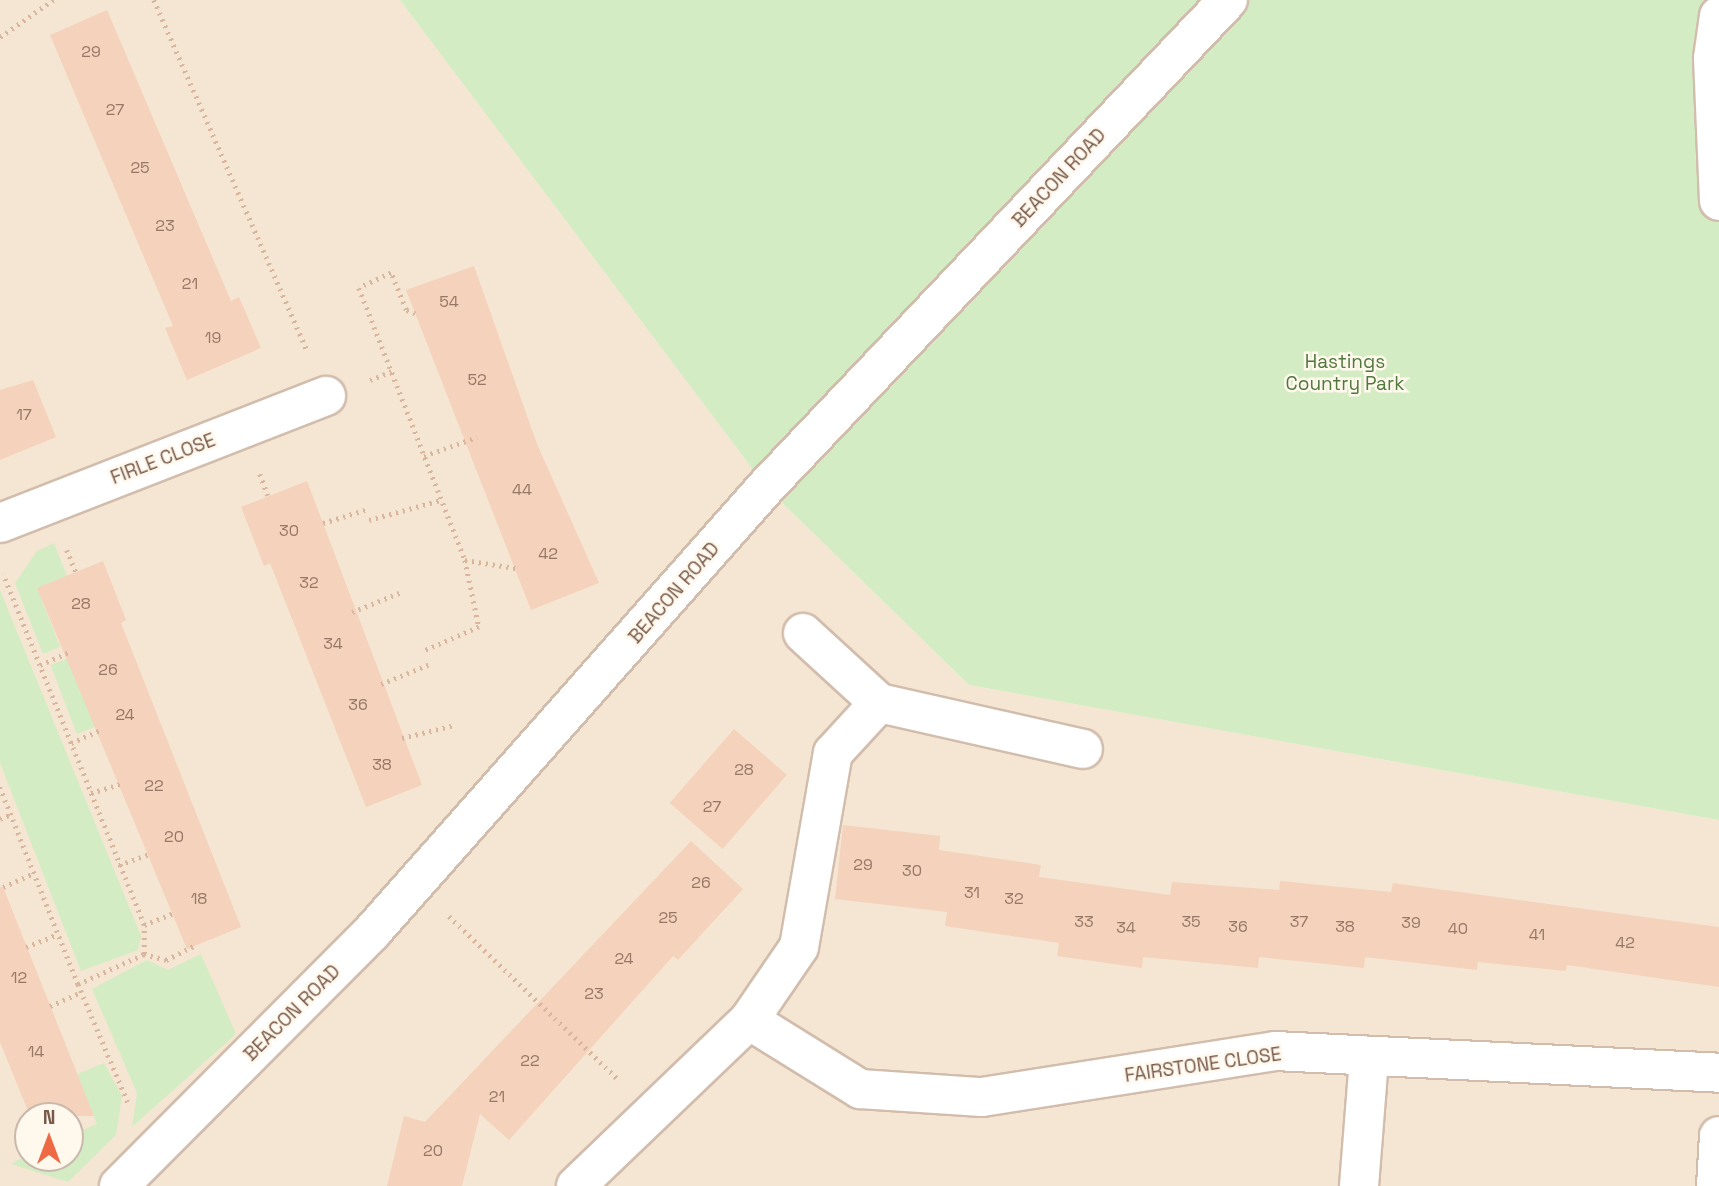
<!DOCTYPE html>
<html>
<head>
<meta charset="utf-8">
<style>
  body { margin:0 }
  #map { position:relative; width:1719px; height:1186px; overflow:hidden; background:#fdf4e5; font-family:"Space Grotesk",sans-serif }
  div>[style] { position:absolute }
  .residential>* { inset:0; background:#f5e6d3 }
  .green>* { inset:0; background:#d3ecc3; transform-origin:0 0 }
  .building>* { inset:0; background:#f4d2bb; transform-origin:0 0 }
  .path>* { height:4.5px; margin-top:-2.25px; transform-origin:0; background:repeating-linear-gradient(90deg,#d9b59e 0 2px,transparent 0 7px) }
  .roads { filter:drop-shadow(2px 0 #d2bdad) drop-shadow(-2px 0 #d2bdad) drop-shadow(0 2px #d2bdad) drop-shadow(0 -2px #d2bdad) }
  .minor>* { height:38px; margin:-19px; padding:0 19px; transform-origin:19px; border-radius:19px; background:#fff }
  span { translate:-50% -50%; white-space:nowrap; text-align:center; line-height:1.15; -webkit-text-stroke:5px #fff8ed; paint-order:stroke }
  .number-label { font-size:16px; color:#977766 }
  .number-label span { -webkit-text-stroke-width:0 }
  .street-label { font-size:19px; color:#785949 }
  .park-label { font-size:19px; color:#4f793d }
  .north { position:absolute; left:14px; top:1102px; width:70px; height:70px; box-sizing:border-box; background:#fff8ed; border:2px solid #c9b8ab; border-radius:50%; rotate:0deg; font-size:19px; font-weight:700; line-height:28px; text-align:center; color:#785949 }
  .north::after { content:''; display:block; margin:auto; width:24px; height:32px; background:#ed6a45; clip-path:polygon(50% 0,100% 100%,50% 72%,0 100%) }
</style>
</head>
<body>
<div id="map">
  <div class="residential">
    <i style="clip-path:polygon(evenodd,0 0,400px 0,766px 487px,969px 685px,1719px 820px,1719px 1186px,0 1186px,0 0,28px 1116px,70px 1116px,70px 1158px,28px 1158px,28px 1116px)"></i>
  </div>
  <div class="green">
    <i style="clip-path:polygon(400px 0,1719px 0,1719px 820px,969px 685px,766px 487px)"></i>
    <i style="clip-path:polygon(54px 543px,67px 576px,37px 588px,60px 647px,43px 654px,15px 583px,37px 551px)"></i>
    <i style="clip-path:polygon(0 590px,141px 936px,138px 950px,81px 971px,0 763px)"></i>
    <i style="left:71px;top:657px;width:74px;height:22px;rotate:69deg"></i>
    <i style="clip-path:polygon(201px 954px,236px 1034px,132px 1127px,137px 1093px,92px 989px,147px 960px,168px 970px)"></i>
    <i style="clip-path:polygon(104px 1063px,122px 1096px,116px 1135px,68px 1182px,11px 1164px,28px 1154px,70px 1158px,70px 1135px,97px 1124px,77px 1074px)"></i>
  </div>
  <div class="building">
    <i style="clip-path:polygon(107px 10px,231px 301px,239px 297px,261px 348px,187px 380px,165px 328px,173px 326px,50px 35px)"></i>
    <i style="clip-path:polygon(474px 266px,537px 444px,599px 583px,531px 610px,406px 290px)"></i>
    <i style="clip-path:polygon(33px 380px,56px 437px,0 460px,0 390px)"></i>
    <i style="clip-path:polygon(307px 481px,422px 785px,366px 807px,270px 563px,264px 566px,241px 507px)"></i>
    <i style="clip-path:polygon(103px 561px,126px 620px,121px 623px,241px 927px,187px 949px,37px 588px)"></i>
    <i style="left:734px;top:729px;width:70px;height:98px;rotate:41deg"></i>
    <i style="clip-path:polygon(843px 825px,940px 836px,939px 850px,1041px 865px,1039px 877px,1170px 895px,1172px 882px,1279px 890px,1280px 881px,1391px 892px,1393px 883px,1719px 927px,1719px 987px,1567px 965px,1566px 971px,1478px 962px,1477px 970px,1365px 957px,1364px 968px,1259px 957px,1258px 968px,1143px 957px,1142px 968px,1057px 956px,1059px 943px,945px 926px,947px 912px,835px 899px)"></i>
    <i style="clip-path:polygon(691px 841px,743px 889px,678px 960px,673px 956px,509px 1140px,480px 1114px,462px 1186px,387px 1186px,404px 1116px,425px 1122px)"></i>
    <i style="clip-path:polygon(0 887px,3px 887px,94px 1116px,30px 1116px,0 1042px)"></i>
  </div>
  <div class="path">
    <i style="left:154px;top:0;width:383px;rotate:66.4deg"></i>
    <i style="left:0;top:37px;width:65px;rotate:-34.9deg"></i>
    <i style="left:415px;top:314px;width:10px;rotate:-156deg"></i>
    <i style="left:406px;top:310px;width:40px;rotate:-112deg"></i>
    <i style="left:391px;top:273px;width:35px;rotate:155deg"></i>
    <i style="left:359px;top:288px;width:292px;rotate:68.7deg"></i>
    <i style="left:465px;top:560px;width:68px;rotate:78.2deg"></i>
    <i style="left:479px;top:627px;width:60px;rotate:156.4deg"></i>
    <i style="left:370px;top:380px;width:24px;rotate:-22deg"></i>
    <i style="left:424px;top:456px;width:56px;rotate:-19.7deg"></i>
    <i style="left:260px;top:474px;width:23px;rotate:70deg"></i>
    <i style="left:369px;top:520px;width:75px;rotate:-15.5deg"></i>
    <i style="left:323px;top:523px;width:44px;rotate:-17.2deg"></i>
    <i style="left:67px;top:550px;width:24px;rotate:68deg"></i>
    <i style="left:465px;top:560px;width:51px;rotate:9.1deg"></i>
    <i style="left:352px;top:612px;width:51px;rotate:-22deg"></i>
    <i style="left:40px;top:665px;width:32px;rotate:-24deg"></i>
    <i style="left:381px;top:684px;width:53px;rotate:-22.2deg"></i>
    <i style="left:402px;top:738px;width:55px;rotate:-13.8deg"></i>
    <i style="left:71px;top:743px;width:32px;rotate:-24deg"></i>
    <i style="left:0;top:787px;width:212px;rotate:68.4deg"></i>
    <i style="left:78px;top:984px;width:72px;rotate:-24.4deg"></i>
    <i style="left:144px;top:954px;width:29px;rotate:-90deg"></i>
    <i style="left:144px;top:925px;width:378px;rotate:-111.9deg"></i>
    <i style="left:91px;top:793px;width:31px;rotate:-17deg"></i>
    <i style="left:0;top:819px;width:12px;rotate:-24deg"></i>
    <i style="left:119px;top:865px;width:32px;rotate:-20deg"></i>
    <i style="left:3px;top:887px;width:34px;rotate:-24deg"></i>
    <i style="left:449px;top:916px;width:236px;rotate:44deg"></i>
    <i style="left:144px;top:925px;width:31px;rotate:-22deg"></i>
    <i style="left:26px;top:947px;width:35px;rotate:-22deg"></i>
    <i style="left:144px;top:954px;width:23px;rotate:15deg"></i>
    <i style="left:166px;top:960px;width:34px;rotate:-27deg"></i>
    <i style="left:78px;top:984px;width:131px;rotate:67.1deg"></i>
    <i style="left:50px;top:1006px;width:35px;rotate:-24deg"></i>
  </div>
  <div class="roads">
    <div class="minor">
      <i style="left:1719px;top:16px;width:42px;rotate:98.1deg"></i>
      <i style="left:1713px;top:58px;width:143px;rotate:87.6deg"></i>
      <i style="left:0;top:523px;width:350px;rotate:-21.3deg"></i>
      <i style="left:803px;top:633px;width:103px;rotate:42.6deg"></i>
      <i style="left:879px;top:703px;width:209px;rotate:12.7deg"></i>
      <i style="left:749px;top:1020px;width:131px;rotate:31.9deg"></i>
      <i style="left:860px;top:1089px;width:122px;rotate:3.8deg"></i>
      <i style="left:982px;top:1097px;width:297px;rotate:-8.9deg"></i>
      <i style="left:1275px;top:1051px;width:445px;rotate:2.8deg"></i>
      <i style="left:119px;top:1186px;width:359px;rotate:-45.1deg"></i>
      <i style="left:372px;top:932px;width:594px;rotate:-48.48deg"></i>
      <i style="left:766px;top:487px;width:671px;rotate:-46.51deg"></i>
      <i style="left:576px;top:1186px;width:240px;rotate:-43.8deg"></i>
      <i style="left:749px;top:1020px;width:88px;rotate:-55.6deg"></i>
      <i style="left:799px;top:947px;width:197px;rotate:-80.1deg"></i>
      <i style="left:833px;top:753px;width:68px;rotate:-47.4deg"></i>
      <i style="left:1359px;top:1186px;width:127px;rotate:-85.5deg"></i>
      <i style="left:1716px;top:1186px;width:50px;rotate:-86.6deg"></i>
    </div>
  </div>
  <div class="number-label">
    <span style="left:91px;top:52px">29</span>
    <span style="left:115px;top:110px">27</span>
    <span style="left:140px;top:168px">25</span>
    <span style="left:165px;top:226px">23</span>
    <span style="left:190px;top:284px">21</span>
    <span style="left:449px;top:302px">54</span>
    <span style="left:213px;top:338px">19</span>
    <span style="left:477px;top:380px">52</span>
    <span style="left:24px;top:415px">17</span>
    <span style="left:522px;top:490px">44</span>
    <span style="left:289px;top:531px">30</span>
    <span style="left:548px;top:554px">42</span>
    <span style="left:309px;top:583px">32</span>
    <span style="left:81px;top:604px">28</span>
    <span style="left:333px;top:644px">34</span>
    <span style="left:108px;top:670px">26</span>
    <span style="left:358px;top:705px">36</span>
    <span style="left:125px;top:715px">24</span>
    <span style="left:382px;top:765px">38</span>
    <span style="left:744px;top:770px">28</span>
    <span style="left:154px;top:786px">22</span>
    <span style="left:712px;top:807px">27</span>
    <span style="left:174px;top:837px">20</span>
    <span style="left:863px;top:865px">29</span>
    <span style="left:912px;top:871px">30</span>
    <span style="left:701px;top:883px">26</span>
    <span style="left:972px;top:893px">31</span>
    <span style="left:199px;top:899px">18</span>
    <span style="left:1014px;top:899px">32</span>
    <span style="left:668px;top:918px">25</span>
    <span style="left:1084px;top:922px">33</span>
    <span style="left:1191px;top:922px">35</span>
    <span style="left:1299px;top:922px">37</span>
    <span style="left:1411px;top:923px">39</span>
    <span style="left:1238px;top:927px">36</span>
    <span style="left:1345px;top:927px">38</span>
    <span style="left:1126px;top:928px">34</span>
    <span style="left:1458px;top:929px">40</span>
    <span style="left:1537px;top:935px">41</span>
    <span style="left:1625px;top:943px">42</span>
    <span style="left:624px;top:959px">24</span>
    <span style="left:19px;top:978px">12</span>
    <span style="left:594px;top:994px">23</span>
    <span style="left:36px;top:1052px">14</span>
    <span style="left:530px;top:1061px">22</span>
    <span style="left:497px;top:1097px">21</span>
    <span style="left:433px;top:1151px">20</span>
  </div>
  <div class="street-label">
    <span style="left:1059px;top:178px;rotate:-47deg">BEACON ROAD</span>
    <span style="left:163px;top:459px;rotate:-21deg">FIRLE CLOSE</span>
    <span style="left:674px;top:593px;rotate:-49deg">BEACON ROAD</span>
    <span style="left:292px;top:1013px;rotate:-45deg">BEACON ROAD</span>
    <span style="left:1203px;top:1065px;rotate:-8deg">FAIRSTONE CLOSE</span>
  </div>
  <div class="park-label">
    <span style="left:1345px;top:373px">Hastings<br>Country Park</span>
  </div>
  <div class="north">N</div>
</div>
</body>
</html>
